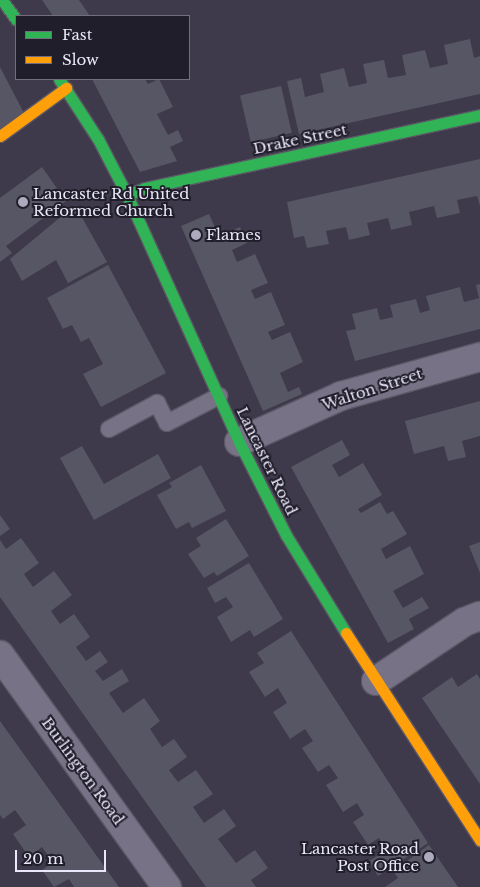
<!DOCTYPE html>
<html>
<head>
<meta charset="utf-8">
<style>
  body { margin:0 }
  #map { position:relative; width:480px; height:887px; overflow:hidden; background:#3e3a4b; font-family:"Libre Baskerville",serif }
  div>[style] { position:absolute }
  .building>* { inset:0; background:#565664; transform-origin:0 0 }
  .roads { filter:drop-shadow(1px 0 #5b5765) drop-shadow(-1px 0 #5b5765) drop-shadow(0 1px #5b5765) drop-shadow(0 -1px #5b5765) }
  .lane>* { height:16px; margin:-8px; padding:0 8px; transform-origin:8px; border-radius:8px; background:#777286 }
  .street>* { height:28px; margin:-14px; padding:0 14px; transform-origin:14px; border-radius:14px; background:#777286 }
  .fast>* { height:11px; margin:-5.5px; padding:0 5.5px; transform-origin:5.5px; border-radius:5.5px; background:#30b455 }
  .slow>* { height:11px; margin:-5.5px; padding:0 5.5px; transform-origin:5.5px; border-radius:5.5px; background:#ff9f0a }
  .dots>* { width:14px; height:14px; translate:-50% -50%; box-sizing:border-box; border:2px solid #211e2b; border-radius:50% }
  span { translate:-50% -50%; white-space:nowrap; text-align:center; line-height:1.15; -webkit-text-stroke:4px #211e2b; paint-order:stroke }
  .street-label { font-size:15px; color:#ebe7fa }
  .poi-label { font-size:15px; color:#ebe7fa }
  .left { translate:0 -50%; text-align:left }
  .right { translate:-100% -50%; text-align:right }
  .legend { position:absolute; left:15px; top:15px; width:175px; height:65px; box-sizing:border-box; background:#211e2b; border:1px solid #726e7e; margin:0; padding:6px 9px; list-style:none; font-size:15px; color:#ebe7fa }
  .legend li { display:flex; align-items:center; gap:10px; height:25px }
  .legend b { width:25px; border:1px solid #726e7e }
  .scale { position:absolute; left:15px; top:850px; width:91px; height:22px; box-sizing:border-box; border:2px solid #ebe7fa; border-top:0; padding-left:6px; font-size:15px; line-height:18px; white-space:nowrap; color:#ebe7fa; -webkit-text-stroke:4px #211e2b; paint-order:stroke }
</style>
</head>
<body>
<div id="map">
  <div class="building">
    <i style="clip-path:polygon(42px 0,79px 0,90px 16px,53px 16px)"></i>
    <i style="clip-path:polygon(470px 39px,474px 58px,480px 56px,480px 94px,299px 134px,287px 81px,301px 78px,305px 97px,324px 92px,320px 74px,344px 68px,349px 87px,367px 83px,363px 64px,384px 60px,388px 78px,406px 75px,402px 55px,425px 50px,430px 68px,448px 64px,444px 45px)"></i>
    <i style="clip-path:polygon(0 67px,24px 113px,0 129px)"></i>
    <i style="clip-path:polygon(92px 79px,145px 79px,148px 84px,159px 79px,173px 107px,157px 114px,168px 135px,178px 130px,183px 141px,170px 147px,177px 161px,140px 172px)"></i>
    <i style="left:281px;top:86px;width:48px;height:42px;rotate:77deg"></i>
    <i style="clip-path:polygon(480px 159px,480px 206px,477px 196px,457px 200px,460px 213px,437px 218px,434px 206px,409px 212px,412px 225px,391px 230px,388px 218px,367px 223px,370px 235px,349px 240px,346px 227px,326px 231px,329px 244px,307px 248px,304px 236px,294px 238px,287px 202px)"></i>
    <i style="clip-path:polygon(42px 167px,66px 201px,6px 246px,12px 253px,0 262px,0 198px)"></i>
    <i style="clip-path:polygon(75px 205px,107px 262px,68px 283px,56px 260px,22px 281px,10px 259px)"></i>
    <i style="clip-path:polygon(209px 214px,219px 236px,240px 227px,247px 243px,232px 250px,237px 262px,255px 254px,268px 283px,251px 290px,255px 299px,271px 292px,285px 325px,268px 332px,272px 340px,290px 332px,303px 362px,280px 373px,288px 392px,299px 387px,302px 394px,263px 411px,181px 226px)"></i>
    <i style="clip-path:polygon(108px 265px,166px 373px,101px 407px,83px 374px,103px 364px,89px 338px,81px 342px,72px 325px,63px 329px,47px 298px)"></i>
    <i style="clip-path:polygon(480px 284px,480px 298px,479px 298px,476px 285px)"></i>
    <i style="clip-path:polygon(460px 287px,464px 302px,480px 298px,480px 329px,355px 361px,346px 331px,356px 329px,352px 314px,377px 308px,380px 320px,393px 317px,390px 305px,416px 299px,420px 313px,430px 310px,426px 296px)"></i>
    <i style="clip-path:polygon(480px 401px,480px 436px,462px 441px,466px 457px,448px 461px,444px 446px,414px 454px,405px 421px)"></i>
    <i style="clip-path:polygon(342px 440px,350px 455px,332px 465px,339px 477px,363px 463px,382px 495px,358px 509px,361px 513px,380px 502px,387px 514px,393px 511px,407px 534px,381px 549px,386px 559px,410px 546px,424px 574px,393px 591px,403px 608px,422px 597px,429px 608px,409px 619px,414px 629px,388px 643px,291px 467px)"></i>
    <i style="clip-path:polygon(82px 446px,104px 484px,158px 454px,171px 478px,94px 520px,60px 458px)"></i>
    <i style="clip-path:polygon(201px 465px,226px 511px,192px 528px,189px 522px,176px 529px,157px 495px,172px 487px,169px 483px)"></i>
    <i style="clip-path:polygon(0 515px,10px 529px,0 536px)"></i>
    <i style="clip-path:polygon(226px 519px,249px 556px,217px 576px,214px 572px,204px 578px,188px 554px,201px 546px,196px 538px)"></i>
    <i style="clip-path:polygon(21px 538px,39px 563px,24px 574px,33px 587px,54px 571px,72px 595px,51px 611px,60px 624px,74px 614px,90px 637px,76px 647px,86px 661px,100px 651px,108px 662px,95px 671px,103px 681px,122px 669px,129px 681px,109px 693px,123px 713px,144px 698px,160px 721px,150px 729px,162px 747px,174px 739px,187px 757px,169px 770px,178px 782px,196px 770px,213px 794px,193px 807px,204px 823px,224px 809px,236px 826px,218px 839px,236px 863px,255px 850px,268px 868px,251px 880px,256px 887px,206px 887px,0 597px,0 540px,6px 549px)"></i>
    <i style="clip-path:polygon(480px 542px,480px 573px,469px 546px)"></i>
    <i style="clip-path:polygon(249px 563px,283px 619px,254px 637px,250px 630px,231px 642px,217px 617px,233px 607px,226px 597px,215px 603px,207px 588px)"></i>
    <i style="clip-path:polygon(291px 631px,428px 843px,378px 876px,369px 861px,387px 850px,379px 838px,368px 845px,353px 822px,364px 815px,357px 803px,343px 812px,326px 785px,338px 778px,329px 765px,318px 772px,302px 748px,313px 741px,305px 729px,290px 739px,273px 712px,287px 703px,278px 688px,265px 697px,249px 672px,264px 663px,257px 653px)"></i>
    <i style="clip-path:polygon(477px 674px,480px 679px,480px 784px,422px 698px,452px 677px,458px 687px)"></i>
    <i style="clip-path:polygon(0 721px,119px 887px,74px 887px,69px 879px,54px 887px,42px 870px,53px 862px,42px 847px,29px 857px,13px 834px,26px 825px,15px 810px,3px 819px,0 815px)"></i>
    <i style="clip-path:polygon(429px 845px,458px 887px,385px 887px,398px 878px,393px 871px)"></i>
  </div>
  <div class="roads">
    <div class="lane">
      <i style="left:109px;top:429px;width:55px;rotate:-28.4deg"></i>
      <i style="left:157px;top:403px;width:22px;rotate:63deg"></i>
      <i style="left:167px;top:423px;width:59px;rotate:-27.4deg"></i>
    </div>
    <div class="street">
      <i style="left:239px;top:442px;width:112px;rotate:-24.3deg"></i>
      <i style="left:341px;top:396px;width:144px;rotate:-15.7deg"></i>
      <i style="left:0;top:655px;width:286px;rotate:54.3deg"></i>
      <i style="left:376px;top:681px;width:106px;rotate:-33.8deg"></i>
      <i style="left:464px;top:622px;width:17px;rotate:-21deg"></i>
    </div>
    <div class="fast">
      <i style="left:2px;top:0;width:24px;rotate:54deg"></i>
      <i style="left:59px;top:79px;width:72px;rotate:57deg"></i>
      <i style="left:98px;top:139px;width:63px;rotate:62.6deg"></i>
      <i style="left:127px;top:195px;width:271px;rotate:65.6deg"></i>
      <i style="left:239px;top:442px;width:104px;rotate:63.2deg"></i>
      <i style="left:286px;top:535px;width:115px;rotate:58.5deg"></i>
      <i style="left:127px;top:195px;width:19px;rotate:-21deg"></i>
      <i style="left:145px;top:188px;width:343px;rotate:-12.3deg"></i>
    </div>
    <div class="slow">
      <i style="left:0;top:136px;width:82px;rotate:-36deg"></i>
      <i style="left:346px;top:633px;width:247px;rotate:57.1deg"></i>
    </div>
  </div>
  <div class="dots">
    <i style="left:23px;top:202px;background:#aeaabd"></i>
    <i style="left:196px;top:235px;background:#aeaabd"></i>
    <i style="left:429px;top:857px;background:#aeaabd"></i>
  </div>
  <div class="street-label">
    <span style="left:300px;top:139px;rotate:-12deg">Drake Street</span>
    <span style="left:372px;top:389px;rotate:-18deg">Walton Street</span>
    <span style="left:267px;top:461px;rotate:64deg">Lancaster Road</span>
    <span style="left:83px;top:771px;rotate:54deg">Burlington Road</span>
  </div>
  <div class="poi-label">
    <span class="left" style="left:33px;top:202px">Lancaster Rd United<br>Reformed Church</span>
    <span class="left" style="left:206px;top:235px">Flames</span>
    <span class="right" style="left:419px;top:857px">Lancaster Road<br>Post Office</span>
  </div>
  <ul class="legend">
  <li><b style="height:6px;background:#30b455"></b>Fast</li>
  <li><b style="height:6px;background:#ff9f0a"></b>Slow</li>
  </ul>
  <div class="scale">20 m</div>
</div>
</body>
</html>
